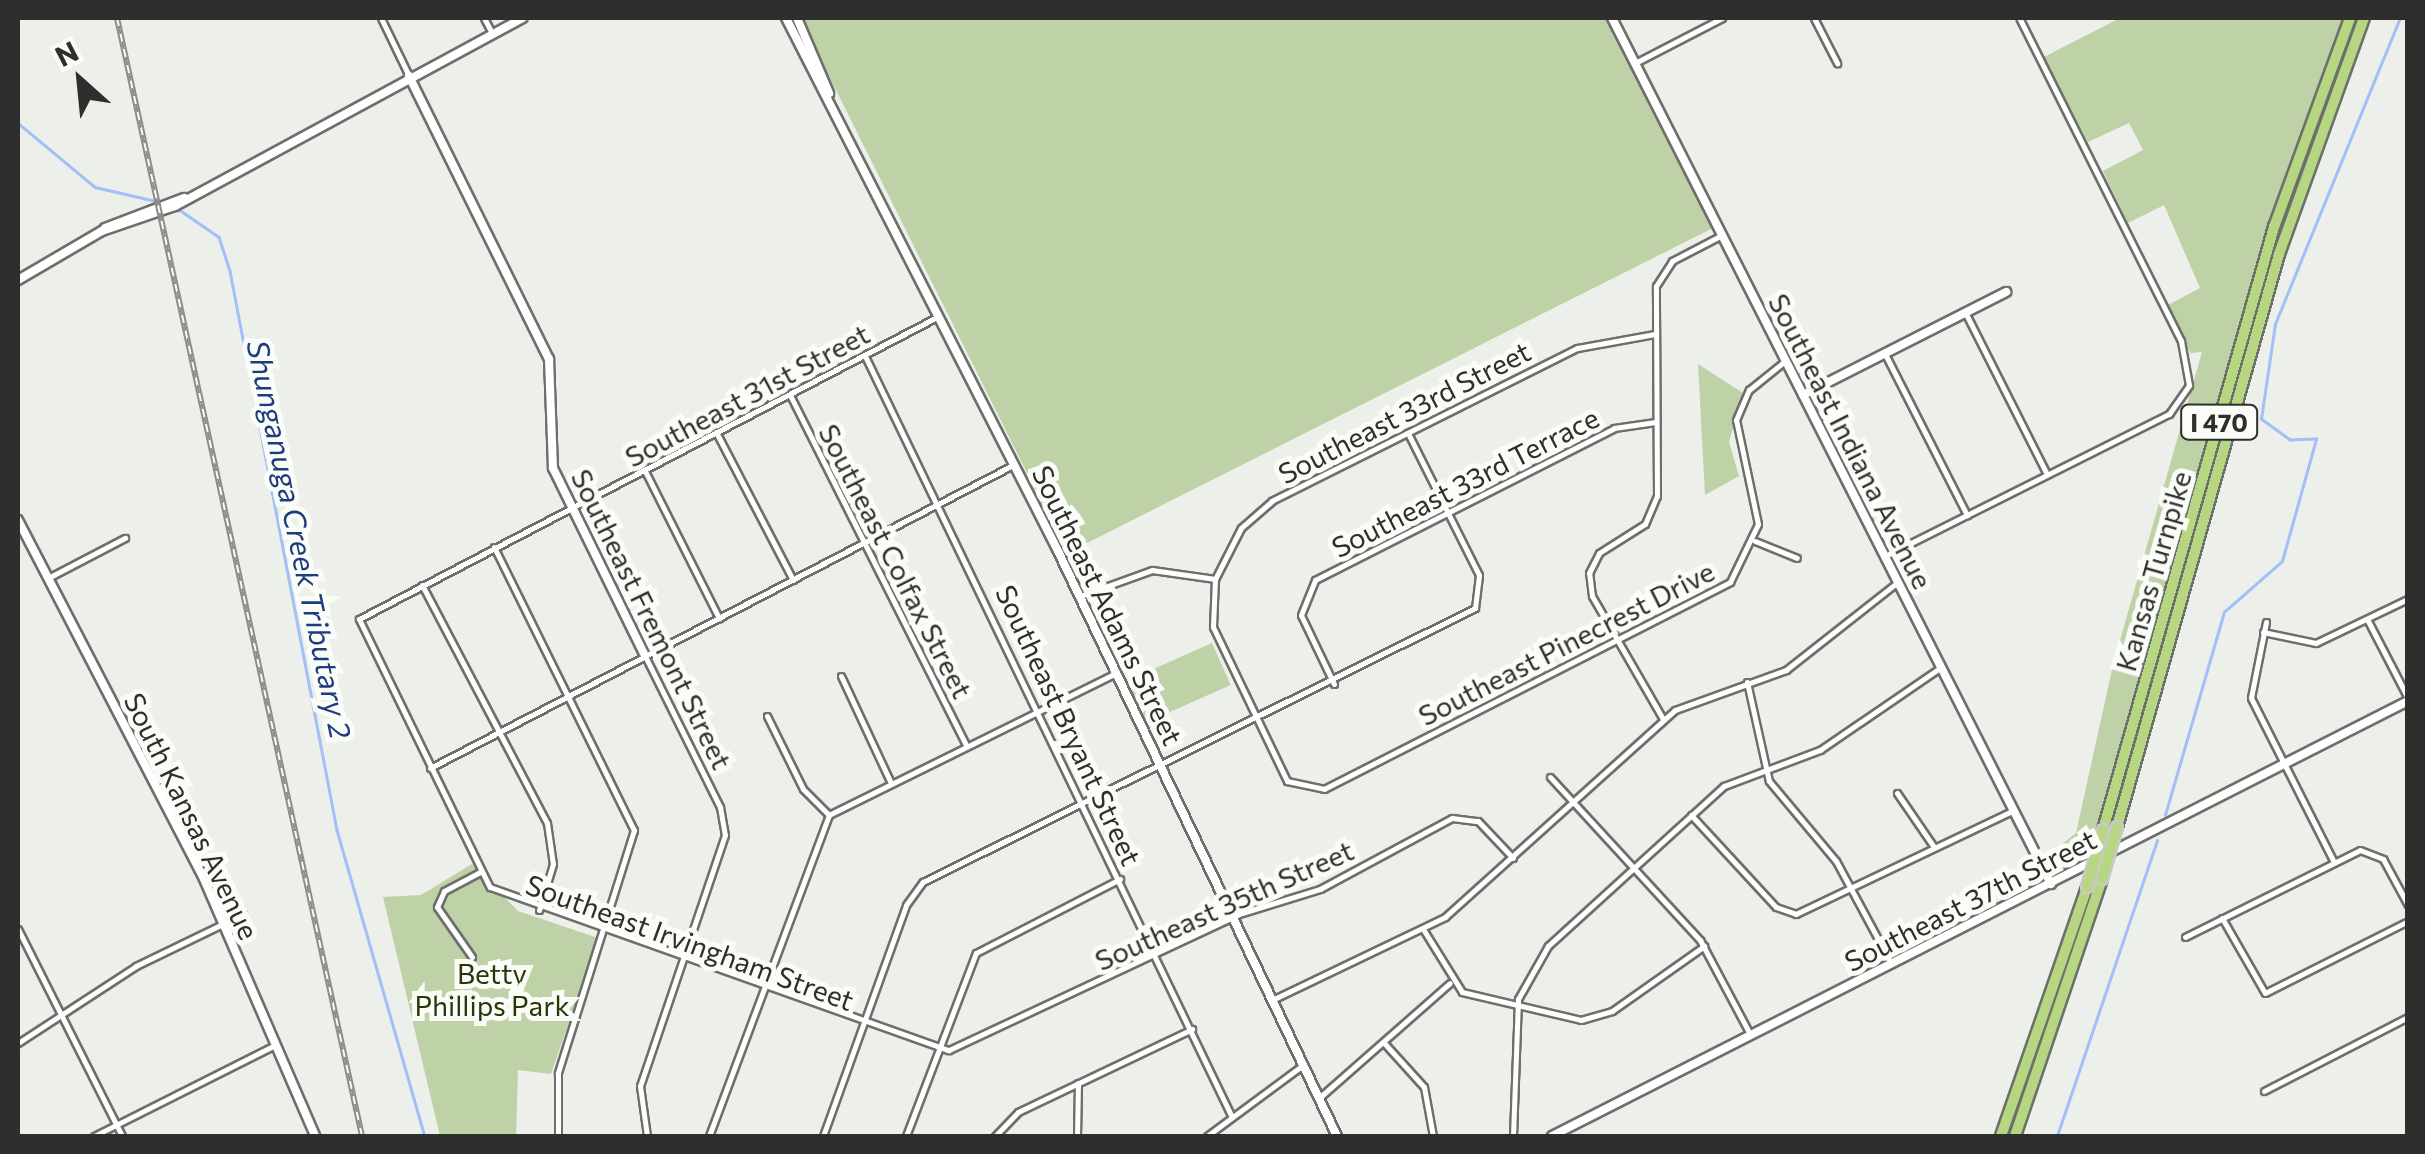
<!DOCTYPE html>
<html>
<head>
<meta charset="utf-8">
<style>
  body { margin:0 }
  #map { position:relative; width:2425px; height:1154px; overflow:hidden; background:#edefeb; font-family:Commissioner,sans-serif }
  div>[style] { position:absolute }
  .green>* { inset:0; background:#bfd1a6; transform-origin:0 0 }
  .stream>* { height:2.5px; margin:-1.25px; padding:0 1.25px; transform-origin:1.25px; border-radius:1.25px; background:#a2bff7 }
  .roads { filter:drop-shadow(2px 0 #6d6f6b) drop-shadow(-2px 0 #6d6f6b) drop-shadow(0 2px #6d6f6b) drop-shadow(0 -2px #6d6f6b) }
  .street>* { height:5px; margin:-2.5px; padding:0 2.5px; transform-origin:2.5px; border-radius:2.5px; background:#fff }
  .secondary>* { height:8px; margin:-4px; padding:0 4px; transform-origin:4px; border-radius:4px; background:#fff }
  .highway>* { height:10px; margin:-5px; padding:0 5px; transform-origin:5px; border-radius:5px; background:#b6d682 }
  .rail>* { height:6px; margin-top:-3px; transform-origin:0; background:repeating-linear-gradient(90deg,#fafcf8 0 8px,#8c8d8a 0 16px); box-sizing:border-box; border-block:2px solid #8c8d8a }
  .bridges { filter:drop-shadow(2px 0 #c9c9c8) drop-shadow(-2px 0 #c9c9c8) drop-shadow(0 2px #c9c9c8) drop-shadow(0 -2px #c9c9c8) }
  .highway-bridge>* { height:10px; margin:-5px; padding:0 5px; transform-origin:5px; border-radius:5px; background:#b6d682 }
  span { translate:-50% -50%; white-space:nowrap; text-align:center; line-height:1.15; -webkit-text-stroke:10px #fafcf8; paint-order:stroke }
  .shield-label span { padding:2px 8px; background:#fafcf8; border:2px solid; border-radius:8px; -webkit-text-stroke-width:0 }
  .shield-label { font-size:25px; color:#2e2f2d; font-weight:700 }
  .street-label { font-size:28px; color:#2e2f2d }
  .park-label { font-size:28px; color:#283608 }
  .water-label { font-size:30px; color:#1e3c7d; font-style:italic }
  .frame { position:absolute; inset:0; border:20px solid #2e2f2d; pointer-events:none }
  .north { position:absolute; left:30px; top:30px; width:100px; height:100px; -webkit-text-stroke:8px #fafcf8; paint-order:stroke; rotate:333deg; font-size:28px; font-weight:700; line-height:40px; text-align:center; color:#2e2f2d }
  .north::after { content:''; display:block; margin:auto; width:35px; height:45px; background:#2e2f2d; clip-path:polygon(50% 0,100% 100%,50% 72%,0 100%) }
</style>
</head>
<body>
<div id="map">
  <div class="green">
    <i style="clip-path:polygon(800px 18px,1606px 18px,1713px 228px,1067px 553px)"></i>
    <i style="clip-path:polygon(2120px 18px,2343px 18px,2266px 230px,2091px 859px,2058px 876px,2044px 858px,2076px 833px,2113px 665px,2202px 352px,2190px 353px,2168px 305px,2200px 288px,2164px 205px,2128px 223px,2103px 171px,2143px 150px,2129px 123px,2088px 142px,2044px 57px)"></i>
    <i style="clip-path:polygon(1698px 364px,1743px 393px,1729px 442px,1739px 476px,1705px 495px)"></i>
    <i style="left:1212px;top:643px;width:46px;height:93px;rotate:66deg"></i>
    <i style="clip-path:polygon(472px 864px,518px 911px,598px 938px,551px 1074px,518px 1070px,516px 1136px,440px 1136px,383px 897px,421px 895px)"></i>
  </div>
  <div class="stream">
    <i style="left:18px;top:123px;width:100px;rotate:39.7deg"></i>
    <i style="left:95px;top:187px;width:72px;rotate:12.9deg"></i>
    <i style="left:177px;top:208px;width:51px;rotate:34.6deg"></i>
    <i style="left:219px;top:237px;width:36px;rotate:72deg"></i>
    <i style="left:230px;top:271px;width:569px;rotate:79.16deg"></i>
    <i style="left:337px;top:830px;width:318px;rotate:74deg"></i>
    <i style="left:2165px;top:815px;width:211px;rotate:-73.8deg"></i>
    <i style="left:2224px;top:612px;width:77px;rotate:-41.3deg"></i>
    <i style="left:2282px;top:561px;width:127px;rotate:-74.4deg"></i>
    <i style="left:2316px;top:439px;width:26px;rotate:178deg"></i>
    <i style="left:2290px;top:440px;width:36px;rotate:-144deg"></i>
    <i style="left:2261px;top:419px;width:96px;rotate:-81.6deg"></i>
    <i style="left:2275px;top:324px;width:331px;rotate:-67.8deg"></i>
    <i style="left:2057px;top:1136px;width:312px;rotate:-71.3deg"></i>
  </div>
  <div class="roads">
    <div class="street">
      <i style="left:381px;top:18px;width:64px;rotate:64.2deg"></i>
      <i style="left:484px;top:18px;width:17px;rotate:62deg"></i>
      <i style="left:1814px;top:18px;width:51px;rotate:62.9deg"></i>
      <i style="left:1635px;top:63px;width:98px;rotate:-27.3deg"></i>
      <i style="left:1965px;top:312px;width:182px;rotate:63.2deg"></i>
      <i style="left:937px;top:317px;width:652px;rotate:152.41deg"></i>
      <i style="left:359px;top:619px;width:298px;rotate:64deg"></i>
      <i style="left:490px;top:887px;width:487px;rotate:19.6deg"></i>
      <i style="left:949px;top:1050px;width:323px;rotate:-25.1deg"></i>
      <i style="left:1242px;top:913px;width:82px;rotate:-17.1deg"></i>
      <i style="left:1320px;top:889px;width:150px;rotate:-28.3deg"></i>
      <i style="left:1452px;top:818px;width:26px;rotate:7deg"></i>
      <i style="left:1478px;top:821px;width:51px;rotate:46.6deg"></i>
      <i style="left:1655px;top:334px;width:79px;rotate:169.8deg"></i>
      <i style="left:1577px;top:348px;width:341px;rotate:153.4deg"></i>
      <i style="left:1272px;top:501px;width:41px;rotate:138.9deg"></i>
      <i style="left:1241px;top:528px;width:57px;rotate:117deg"></i>
      <i style="left:1215px;top:579px;width:48px;rotate:92.4deg"></i>
      <i style="left:1213px;top:627px;width:171px;rotate:64.3deg"></i>
      <i style="left:1287px;top:781px;width:38px;rotate:12deg"></i>
      <i style="left:1324px;top:789px;width:456px;rotate:-27deg"></i>
      <i style="left:1730px;top:582px;width:64px;rotate:-64.2deg"></i>
      <i style="left:1758px;top:524px;width:106px;rotate:-101.9deg"></i>
      <i style="left:1736px;top:420px;width:33px;rotate:-67deg"></i>
      <i style="left:1749px;top:390px;width:46px;rotate:-38.9deg"></i>
      <i style="left:1885px;top:354px;width:181px;rotate:63deg"></i>
      <i style="left:865px;top:356px;width:843px;rotate:64.26deg"></i>
      <i style="left:790px;top:395px;width:392px;rotate:63.3deg"></i>
      <i style="left:716px;top:432px;width:167px;rotate:62.5deg"></i>
      <i style="left:645px;top:471px;width:165px;rotate:63.3deg"></i>
      <i style="left:1755px;top:541px;width:45px;rotate:22deg"></i>
      <i style="left:494px;top:547px;width:316px;rotate:63.7deg"></i>
      <i style="left:634px;top:830px;width:255px;rotate:107.4deg"></i>
      <i style="left:558px;top:1073px;width:63px;rotate:90deg"></i>
      <i style="left:1885px;top:556px;width:318px;rotate:-26.6deg"></i>
      <i style="left:2169px;top:414px;width:35px;rotate:-55deg"></i>
      <i style="left:2189px;top:385px;width:45px;rotate:-100.3deg"></i>
      <i style="left:2181px;top:341px;width:361px;rotate:-116.6deg"></i>
      <i style="left:48px;top:578px;width:87px;rotate:-27.5deg"></i>
      <i style="left:422px;top:585px;width:269px;rotate:62.3deg"></i>
      <i style="left:547px;top:823px;width:41px;rotate:81.7deg"></i>
      <i style="left:553px;top:864px;width:48px;rotate:106.9deg"></i>
      <i style="left:1080px;top:596px;width:77px;rotate:-19.9deg"></i>
      <i style="left:1152px;top:570px;width:64px;rotate:8.1deg"></i>
      <i style="left:2367px;top:619px;width:89px;rotate:62.6deg"></i>
      <i style="left:2266px;top:622px;width:77px;rotate:101.2deg"></i>
      <i style="left:2251px;top:698px;width:184px;rotate:63.2deg"></i>
      <i style="left:2263px;top:632px;width:54px;rotate:11.7deg"></i>
      <i style="left:2316px;top:643px;width:102px;rotate:-25.6deg"></i>
      <i style="left:645px;top:656px;width:169px;rotate:63.6deg"></i>
      <i style="left:720px;top:807px;width:28px;rotate:80deg"></i>
      <i style="left:725px;top:835px;width:265px;rotate:108.7deg"></i>
      <i style="left:640px;top:1086px;width:50px;rotate:82deg"></i>
      <i style="left:841px;top:676px;width:116px;rotate:65deg"></i>
      <i style="left:1747px;top:682px;width:101px;rotate:77.5deg"></i>
      <i style="left:1769px;top:781px;width:104px;rotate:50.1deg"></i>
      <i style="left:1836px;top:861px;width:116px;rotate:61.7deg"></i>
      <i style="left:1334px;top:684px;width:76px;rotate:-115.6deg"></i>
      <i style="left:1301px;top:615px;width:38px;rotate:-68deg"></i>
      <i style="left:1315px;top:580px;width:335px;rotate:-26.9deg"></i>
      <i style="left:1614px;top:428px;width:42px;rotate:-8.1deg"></i>
      <i style="left:767px;top:716px;width:81px;rotate:63.7deg"></i>
      <i style="left:803px;top:789px;width:35px;rotate:45deg"></i>
      <i style="left:1663px;top:719px;width:142px;rotate:-120deg"></i>
      <i style="left:1592px;top:596px;width:23px;rotate:-97deg"></i>
      <i style="left:1589px;top:573px;width:22px;rotate:-63deg"></i>
      <i style="left:1599px;top:553px;width:54px;rotate:-32.2deg"></i>
      <i style="left:1645px;top:524px;width:30px;rotate:-67deg"></i>
      <i style="left:1657px;top:496px;width:210px;rotate:-90.3deg"></i>
      <i style="left:1656px;top:286px;width:30px;rotate:-57deg"></i>
      <i style="left:1672px;top:261px;width:56px;rotate:-27.5deg"></i>
      <i style="left:430px;top:768px;width:657px;rotate:-27.46deg"></i>
      <i style="left:1550px;top:777px;width:222px;rotate:47.4deg"></i>
      <i style="left:1700px;top:940px;width:106px;rotate:62deg"></i>
      <i style="left:1897px;top:793px;width:65px;rotate:55.6deg"></i>
      <i style="left:1691px;top:815px;width:125px;rotate:47.3deg"></i>
      <i style="left:1776px;top:907px;width:21px;rotate:19deg"></i>
      <i style="left:1796px;top:914px;width:242px;rotate:-25.5deg"></i>
      <i style="left:2222px;top:918px;width:86px;rotate:60.2deg"></i>
      <i style="left:2265px;top:993px;width:160px;rotate:-26.7deg"></i>
      <i style="left:18px;top:929px;width:232px;rotate:63.3deg"></i>
      <i style="left:1423px;top:929px;width:74px;rotate:58.2deg"></i>
      <i style="left:1462px;top:992px;width:122px;rotate:13.2deg"></i>
      <i style="left:1581px;top:1020px;width:32px;rotate:-16deg"></i>
      <i style="left:1612px;top:1011px;width:113px;rotate:-35.2deg"></i>
      <i style="left:2185px;top:937px;width:195px;rotate:-26.4deg"></i>
      <i style="left:2360px;top:850px;width:25px;rotate:21deg"></i>
      <i style="left:2383px;top:859px;width:52px;rotate:61.5deg"></i>
      <i style="left:472px;top:957px;width:61px;rotate:-125deg"></i>
      <i style="left:437px;top:907px;width:17px;rotate:-66deg"></i>
      <i style="left:444px;top:891px;width:41px;rotate:-27.8deg"></i>
      <i style="left:1272px;top:1000px;width:192px;rotate:-25.6deg"></i>
      <i style="left:1445px;top:917px;width:309px;rotate:-42deg"></i>
      <i style="left:1675px;top:710px;width:118px;rotate:-19.8deg"></i>
      <i style="left:1786px;top:670px;width:142px;rotate:-38.2deg"></i>
      <i style="left:18px;top:1043px;width:141px;rotate:-33.1deg"></i>
      <i style="left:136px;top:966px;width:119px;rotate:-25.9deg"></i>
      <i style="left:1385px;top:1044px;width:58px;rotate:47.8deg"></i>
      <i style="left:1424px;top:1087px;width:50px;rotate:79.6deg"></i>
      <i style="left:2264px;top:1091px;width:162px;rotate:-27.2deg"></i>
      <i style="left:1319px;top:1098px;width:174px;rotate:-41.3deg"></i>
      <i style="left:94px;top:1136px;width:198px;rotate:-26.7deg"></i>
      <i style="left:709px;top:1136px;width:343px;rotate:-69.5deg"></i>
      <i style="left:829px;top:815px;width:320px;rotate:-26.3deg"></i>
      <i style="left:823px;top:1136px;width:245px;rotate:-70.2deg"></i>
      <i style="left:906px;top:905px;width:29px;rotate:-54deg"></i>
      <i style="left:923px;top:882px;width:616px;rotate:-26.4deg"></i>
      <i style="left:1475px;top:608px;width:33px;rotate:-83deg"></i>
      <i style="left:1479px;top:575px;width:159px;rotate:-116.6deg"></i>
      <i style="left:906px;top:1136px;width:196px;rotate:-69.1deg"></i>
      <i style="left:976px;top:953px;width:162px;rotate:-27.2deg"></i>
      <i style="left:995px;top:1136px;width:33px;rotate:-46deg"></i>
      <i style="left:1018px;top:1112px;width:193px;rotate:-25.5deg"></i>
      <i style="left:1077px;top:1136px;width:53px;rotate:-88.9deg"></i>
      <i style="left:1207px;top:1136px;width:119px;rotate:-36.5deg"></i>
      <i style="left:1513px;top:1136px;width:137px;rotate:-87.9deg"></i>
      <i style="left:1518px;top:999px;width:61px;rotate:-60.5deg"></i>
      <i style="left:1548px;top:946px;width:238px;rotate:-42.3deg"></i>
      <i style="left:1724px;top:786px;width:103px;rotate:-20.6deg"></i>
      <i style="left:1820px;top:750px;width:147px;rotate:-34.4deg"></i>
    </div>
    <div class="secondary">
      <i style="left:786px;top:18px;width:596px;rotate:62.96deg"></i>
      <i style="left:1057px;top:549px;width:650px;rotate:64.5deg"></i>
      <i style="left:797px;top:18px;width:82px;rotate:66.9deg"></i>
      <i style="left:1612px;top:18px;width:971px;rotate:63.12deg"></i>
      <i style="left:409px;top:76px;width:316px;rotate:63.7deg"></i>
      <i style="left:549px;top:359px;width:109px;rotate:87.9deg"></i>
      <i style="left:553px;top:468px;width:209px;rotate:63.9deg"></i>
      <i style="left:105px;top:228px;width:85px;rotate:-20.8deg"></i>
      <i style="left:18px;top:280px;width:97px;rotate:-30.3deg"></i>
      <i style="left:102px;top:231px;width:77px;rotate:-18.9deg"></i>
      <i style="left:175px;top:206px;width:395px;rotate:-28.4deg"></i>
      <i style="left:1803px;top:395px;width:228px;rotate:-26.9deg"></i>
      <i style="left:18px;top:520px;width:404px;rotate:62.6deg"></i>
      <i style="left:204px;top:879px;width:280px;rotate:66.6deg"></i>
      <i style="left:1552px;top:1136px;width:960px;rotate:-26.94deg"></i>
    </div>
    <div class="highway">
      <i style="left:2117px;top:827px;width:595px;rotate:-74.21deg"></i>
      <i style="left:2279px;top:254px;width:251px;rotate:-70.2deg"></i>
      <i style="left:2103px;top:830px;width:627px;rotate:-74.17deg"></i>
      <i style="left:2274px;top:227px;width:222px;rotate:-70deg"></i>
      <i style="left:2001px;top:1136px;width:263px;rotate:-70.9deg"></i>
      <i style="left:2015px;top:1136px;width:271px;rotate:-71.3deg"></i>
    </div>
  </div>
  <div class="rail">
    <i style="left:117px;top:18px;width:1145px;rotate:77.64deg"></i>
  </div>
  <div class="bridges">
    <div class="highway-bridge">
      <i style="left:2102px;top:879px;width:54px;rotate:-73.9deg"></i>
      <i style="left:2087px;top:887px;width:59px;rotate:-74.3deg"></i>
    </div>
  </div>
  <div class="shield-label">
    <span style="left:2219px;top:422px">I 470</span>
  </div>
  <div class="street-label">
    <span style="left:747px;top:395px;rotate:-28deg">Southeast 31st Street</span>
    <span style="left:1404px;top:412px;rotate:-27deg">Southeast 33rd Street</span>
    <span style="left:1851px;top:441px;rotate:63deg">Southeast Indiana Avenue</span>
    <span style="left:1465px;top:482px;rotate:-27deg">Southeast 33rd Terrace</span>
    <span style="left:896px;top:561px;rotate:63deg">Southeast Colfax Street</span>
    <span style="left:2153px;top:571px;rotate:-74deg">Kansas Turnpike</span>
    <span style="left:1108px;top:605px;rotate:64deg">Southeast Adams Street</span>
    <span style="left:652px;top:619px;rotate:64deg">Southeast Fremont Street</span>
    <span style="left:1566px;top:643px;rotate:-27deg">Southeast Pinecrest Drive</span>
    <span style="left:1069px;top:725px;rotate:65deg">Southeast Bryant Street</span>
    <span style="left:192px;top:816px;rotate:64deg">South Kansas Avenue</span>
    <span style="left:1970px;top:900px;rotate:-27deg">Southeast 37th Street</span>
    <span style="left:1224px;top:905px;rotate:-24deg">Southeast 35th Street</span>
    <span style="left:690px;top:942px;rotate:20deg">Southeast Irvingham Street</span>
  </div>
  <div class="park-label">
    <span style="left:492px;top:989px">Betty<br>Phillips Park</span>
  </div>
  <div class="water-label">
    <span style="left:300px;top:539px;rotate:78deg">Shunganuga Creek Tributary 2</span>
  </div>
  <div class="frame"></div>
  <div class="north">N</div>
</div>
</body>
</html>
